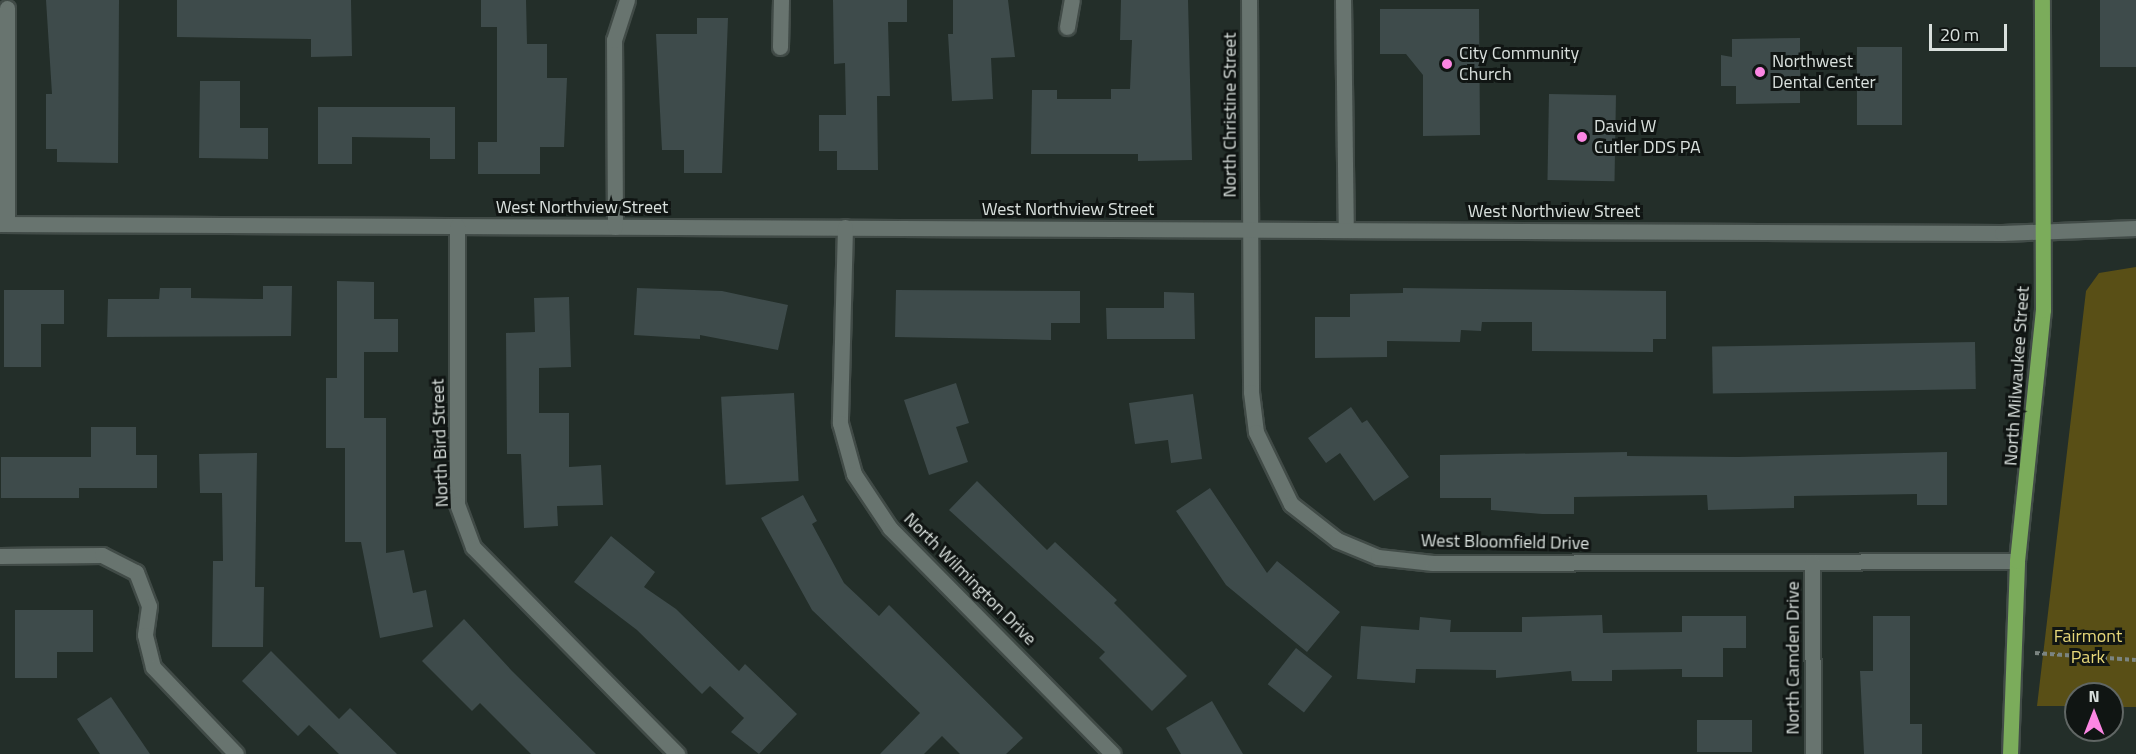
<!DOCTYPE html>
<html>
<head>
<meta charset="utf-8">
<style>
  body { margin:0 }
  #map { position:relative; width:2136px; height:754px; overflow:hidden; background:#232e29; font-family:"Titillium Web",sans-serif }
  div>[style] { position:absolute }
  .green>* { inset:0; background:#594f16 }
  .building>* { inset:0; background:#3e4b4b; transform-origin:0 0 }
  .path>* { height:4px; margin-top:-2px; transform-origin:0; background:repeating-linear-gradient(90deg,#7b8480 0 4.5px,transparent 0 7.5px) }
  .roads { filter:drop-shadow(2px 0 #414b47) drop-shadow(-2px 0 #414b47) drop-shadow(0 2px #414b47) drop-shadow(0 -2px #414b47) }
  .minor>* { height:15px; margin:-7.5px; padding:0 7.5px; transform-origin:7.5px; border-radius:7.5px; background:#68746f }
  .major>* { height:15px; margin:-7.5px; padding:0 7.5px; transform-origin:7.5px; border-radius:7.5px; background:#7bac5b }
  .dots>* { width:16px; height:16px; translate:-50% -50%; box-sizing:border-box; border:3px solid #101513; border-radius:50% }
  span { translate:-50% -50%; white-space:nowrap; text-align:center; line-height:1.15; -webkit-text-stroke:6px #101513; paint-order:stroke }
  .poi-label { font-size:18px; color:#d9e0dd }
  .left { translate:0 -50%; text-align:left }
  .street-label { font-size:18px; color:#d9e0dd }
  .park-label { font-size:18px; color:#e7d87a }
  .north { position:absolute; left:2064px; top:682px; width:60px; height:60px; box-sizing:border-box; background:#101513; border:2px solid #606664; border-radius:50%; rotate:0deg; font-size:16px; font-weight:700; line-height:24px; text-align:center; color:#d9e0dd }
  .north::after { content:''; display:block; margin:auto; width:21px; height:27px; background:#fc86e3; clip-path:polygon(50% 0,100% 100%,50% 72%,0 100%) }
  .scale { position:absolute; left:1929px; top:24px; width:78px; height:27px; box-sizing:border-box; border:3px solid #d9e0dd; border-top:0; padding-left:8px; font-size:18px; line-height:21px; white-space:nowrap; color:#d9e0dd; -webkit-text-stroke:4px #101513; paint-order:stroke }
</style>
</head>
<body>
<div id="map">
  <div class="green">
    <i style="clip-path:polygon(2136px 267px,2136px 707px,2112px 707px,2112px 694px,2076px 694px,2076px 706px,2037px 706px,2086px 291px,2099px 273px)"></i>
  </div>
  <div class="building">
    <i style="clip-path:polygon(46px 0,119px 0,118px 163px,57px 162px,57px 149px,46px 149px,46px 94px,52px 94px)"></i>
    <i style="clip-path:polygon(177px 0,351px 0,352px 56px,311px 57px,311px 39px,177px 37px)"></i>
    <i style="clip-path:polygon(481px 0,526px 0,527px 44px,547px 44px,547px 78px,567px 78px,564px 147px,540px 147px,540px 174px,478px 174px,478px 142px,497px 142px,497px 27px,481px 27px)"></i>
    <i style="clip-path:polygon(833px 0,907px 0,907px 22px,888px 22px,890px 96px,877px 96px,878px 170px,837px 170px,837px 151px,819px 151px,819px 115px,846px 115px,845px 63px,834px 64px)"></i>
    <i style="clip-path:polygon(953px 0,1008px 0,1015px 57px,991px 58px,993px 99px,952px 101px,948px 34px,953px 34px)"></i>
    <i style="clip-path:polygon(1121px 0,1188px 0,1192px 160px,1138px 161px,1138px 154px,1031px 154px,1032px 90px,1057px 90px,1057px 99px,1111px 99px,1111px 89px,1130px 89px,1132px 40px,1120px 40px)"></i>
    <i style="left:2100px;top:0;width:36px;height:67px"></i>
    <i style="clip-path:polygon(1380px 9px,1479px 9px,1480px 135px,1423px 136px,1423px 75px,1406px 54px,1380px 54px)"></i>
    <i style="clip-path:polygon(697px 18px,728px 18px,722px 173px,684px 173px,684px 150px,662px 150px,656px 34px,697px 34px)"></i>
    <i style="clip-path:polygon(1800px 38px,1800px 103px,1736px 104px,1736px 86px,1721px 86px,1721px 55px,1732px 57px,1732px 39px)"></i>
    <i style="left:1857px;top:47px;width:45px;height:78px"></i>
    <i style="clip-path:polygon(200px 81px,240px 81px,240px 128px,268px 128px,268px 159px,199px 158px)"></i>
    <i style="left:1549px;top:94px;width:67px;height:86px;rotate:1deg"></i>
    <i style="clip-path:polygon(318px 107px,455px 107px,455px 159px,430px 159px,430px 138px,352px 137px,352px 164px,318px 164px)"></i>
    <i style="clip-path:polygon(337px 281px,374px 282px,374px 319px,398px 319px,398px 352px,364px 352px,364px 418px,386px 418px,386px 553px,404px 550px,413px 593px,426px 590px,433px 627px,380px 638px,361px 542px,345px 542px,345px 448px,326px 448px,326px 378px,337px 378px)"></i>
    <i style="clip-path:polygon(263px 286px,292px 286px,291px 336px,107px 337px,108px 299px,159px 299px,160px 288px,191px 288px,191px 298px,263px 299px)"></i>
    <i style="clip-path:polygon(637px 288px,722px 291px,788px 305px,778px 350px,700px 335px,700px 339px,634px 335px)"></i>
    <i style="clip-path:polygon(1403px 288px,1666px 291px,1666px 339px,1653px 339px,1653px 352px,1532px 351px,1532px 322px,1482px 322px,1481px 331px,1461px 330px,1460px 342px,1387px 341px,1387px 357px,1315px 358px,1315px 317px,1350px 317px,1350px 294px,1403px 293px)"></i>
    <i style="clip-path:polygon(4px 290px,64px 290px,64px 324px,41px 324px,41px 367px,4px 367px)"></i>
    <i style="clip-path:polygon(896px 290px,1080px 291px,1080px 323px,1051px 323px,1051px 340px,895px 337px)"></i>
    <i style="clip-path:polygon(1164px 292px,1194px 293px,1195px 339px,1107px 339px,1106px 308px,1164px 308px)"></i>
    <i style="clip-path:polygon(569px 297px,571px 367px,539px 368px,539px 413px,569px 413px,569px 467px,601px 465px,603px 505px,557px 506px,558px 526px,524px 528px,521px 454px,507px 454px,506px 333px,535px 332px,534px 298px)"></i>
    <i style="left:1975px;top:342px;width:47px;height:263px;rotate:89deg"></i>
    <i style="clip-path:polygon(956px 383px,969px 423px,956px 427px,968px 462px,929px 475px,904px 400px)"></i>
    <i style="left:794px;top:393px;width:88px;height:73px;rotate:87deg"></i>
    <i style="clip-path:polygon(1193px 394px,1202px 459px,1171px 463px,1168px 440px,1135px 444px,1129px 403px)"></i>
    <i style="clip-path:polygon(1351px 407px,1362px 423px,1367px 420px,1409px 477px,1374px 501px,1340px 453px,1326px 463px,1308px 438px)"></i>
    <i style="clip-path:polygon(91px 427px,136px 427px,136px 455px,157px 455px,157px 488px,79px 488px,79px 498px,1px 498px,1px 457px,91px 457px)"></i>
    <i style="clip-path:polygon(1627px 452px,1627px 456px,1738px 457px,1947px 452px,1947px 505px,1917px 505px,1917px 494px,1794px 496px,1794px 508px,1708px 510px,1707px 495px,1574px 497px,1574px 514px,1542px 514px,1491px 510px,1491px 498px,1440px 498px,1440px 455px)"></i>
    <i style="clip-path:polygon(257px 453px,255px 587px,264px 587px,263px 647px,212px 647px,213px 561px,223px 561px,222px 493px,200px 493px,199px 454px)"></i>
    <i style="clip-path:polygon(977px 481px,1047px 550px,1055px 542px,1117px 600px,1114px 603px,1187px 676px,1152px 711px,1099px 658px,1105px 652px,949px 510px)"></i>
    <i style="clip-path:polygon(1210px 488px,1267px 573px,1277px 561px,1340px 612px,1307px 652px,1226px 585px,1176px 511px)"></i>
    <i style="clip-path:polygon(803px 495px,817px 521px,812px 524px,844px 583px,879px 616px,889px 605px,1023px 738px,1006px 754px,960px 754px,942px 736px,924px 754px,880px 754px,920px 713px,812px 610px,761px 518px)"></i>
    <i style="clip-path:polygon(611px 536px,655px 572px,644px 587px,676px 609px,739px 671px,745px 664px,797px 714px,759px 754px,731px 732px,744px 718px,710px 686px,702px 694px,637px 630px,574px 582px)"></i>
    <i style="clip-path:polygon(15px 610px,93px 610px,93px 652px,57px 652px,57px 678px,15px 678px)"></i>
    <i style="clip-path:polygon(1602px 615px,1603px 633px,1682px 632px,1682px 616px,1746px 616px,1746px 648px,1723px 648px,1723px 677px,1682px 677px,1682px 669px,1612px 670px,1612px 681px,1572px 681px,1571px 671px,1496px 678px,1496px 670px,1416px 669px,1415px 683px,1357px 679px,1361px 626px,1419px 630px,1420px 617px,1451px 620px,1450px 632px,1522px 632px,1522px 617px)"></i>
    <i style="clip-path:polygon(1873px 616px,1910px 616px,1910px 724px,1922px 724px,1922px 754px,1864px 754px,1860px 671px,1873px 671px)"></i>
    <i style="clip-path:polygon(464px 619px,512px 671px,596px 754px,531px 754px,480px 703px,472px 711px,422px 661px)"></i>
    <i style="left:1296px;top:648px;width:46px;height:46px;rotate:38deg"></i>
    <i style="clip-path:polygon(271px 651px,339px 719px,350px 708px,397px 754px,339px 754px,309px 725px,298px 736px,242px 681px)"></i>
    <i style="clip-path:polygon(111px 697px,150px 754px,100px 754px,77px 719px)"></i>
    <i style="clip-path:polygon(1212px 701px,1243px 754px,1181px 754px,1166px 728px)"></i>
    <i style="left:1752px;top:720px;width:32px;height:55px;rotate:90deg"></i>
  </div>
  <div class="path">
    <i style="left:2035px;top:653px;width:101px;rotate:4deg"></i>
  </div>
  <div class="roads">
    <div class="minor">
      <i style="left:1249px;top:0;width:392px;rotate:89.7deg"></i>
      <i style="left:1251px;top:392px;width:40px;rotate:82.9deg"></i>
      <i style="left:1256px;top:432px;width:80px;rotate:64.1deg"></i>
      <i style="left:1291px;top:504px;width:58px;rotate:38deg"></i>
      <i style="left:1337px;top:540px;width:44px;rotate:22.5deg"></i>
      <i style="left:1378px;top:557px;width:55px;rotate:6.2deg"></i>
      <i style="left:1433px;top:563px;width:584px;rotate:-0.2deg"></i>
      <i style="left:1343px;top:0;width:230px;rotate:89.3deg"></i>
      <i style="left:1067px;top:27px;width:27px;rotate:-80deg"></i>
      <i style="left:780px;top:47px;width:47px;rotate:-88.8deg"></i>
      <i style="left:0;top:224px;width:2002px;rotate:0.26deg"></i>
      <i style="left:2002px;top:233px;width:134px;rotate:-2.1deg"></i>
      <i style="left:7px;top:224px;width:216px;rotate:-90deg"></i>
      <i style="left:457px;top:226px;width:278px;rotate:90deg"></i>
      <i style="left:457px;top:504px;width:46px;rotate:69.6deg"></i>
      <i style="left:473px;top:547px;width:291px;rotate:45.4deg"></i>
      <i style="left:615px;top:227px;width:187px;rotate:-90.3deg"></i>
      <i style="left:614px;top:40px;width:42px;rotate:-72deg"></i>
      <i style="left:845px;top:227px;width:196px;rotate:91.5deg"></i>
      <i style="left:840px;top:423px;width:53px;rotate:74.6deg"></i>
      <i style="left:854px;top:474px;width:65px;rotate:56.3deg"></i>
      <i style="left:890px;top:528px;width:317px;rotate:45.4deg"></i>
      <i style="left:0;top:556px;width:102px;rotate:-0.6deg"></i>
      <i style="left:102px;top:555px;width:38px;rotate:27deg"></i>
      <i style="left:136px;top:572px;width:36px;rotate:69deg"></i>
      <i style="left:149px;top:606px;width:29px;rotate:98deg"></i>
      <i style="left:145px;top:635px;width:33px;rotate:76deg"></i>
      <i style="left:153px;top:667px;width:120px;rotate:46.3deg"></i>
      <i style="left:1812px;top:562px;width:192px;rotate:89.7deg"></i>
    </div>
    <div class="major">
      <i style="left:2010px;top:754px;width:193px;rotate:-87.9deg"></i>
      <i style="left:2017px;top:561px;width:252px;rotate:-84.1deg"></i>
      <i style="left:2043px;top:310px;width:310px;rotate:-90.2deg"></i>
    </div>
  </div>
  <div class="dots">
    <i style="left:1447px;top:64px;background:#fc86e3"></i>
    <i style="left:1760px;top:72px;background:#fc86e3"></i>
    <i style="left:1582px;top:137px;background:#fc86e3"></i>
  </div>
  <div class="poi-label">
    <span class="left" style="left:1459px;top:64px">City Community<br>Church</span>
    <span class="left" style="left:1772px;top:72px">Northwest<br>Dental Center</span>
    <span class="left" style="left:1594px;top:137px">David W<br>Cutler DDS PA</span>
  </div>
  <div class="street-label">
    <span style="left:1230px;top:115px;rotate:-90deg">North Christine Street</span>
    <span style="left:582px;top:207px">West Northview Street</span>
    <span style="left:1068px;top:209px">West Northview Street</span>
    <span style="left:1554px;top:211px">West Northview Street</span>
    <span style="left:2017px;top:376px;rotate:-86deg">North Milwaukee Street</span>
    <span style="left:440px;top:443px;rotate:-92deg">North Bird Street</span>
    <span style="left:1505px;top:542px;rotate:1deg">West Bloomfield Drive</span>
    <span style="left:970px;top:579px;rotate:45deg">North Wilmington Drive</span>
    <span style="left:1793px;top:658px;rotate:-90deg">North Camden Drive</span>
  </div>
  <div class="park-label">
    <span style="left:2088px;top:647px">Fairmont<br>Park</span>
  </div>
  <div class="north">N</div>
  <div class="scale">20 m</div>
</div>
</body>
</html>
